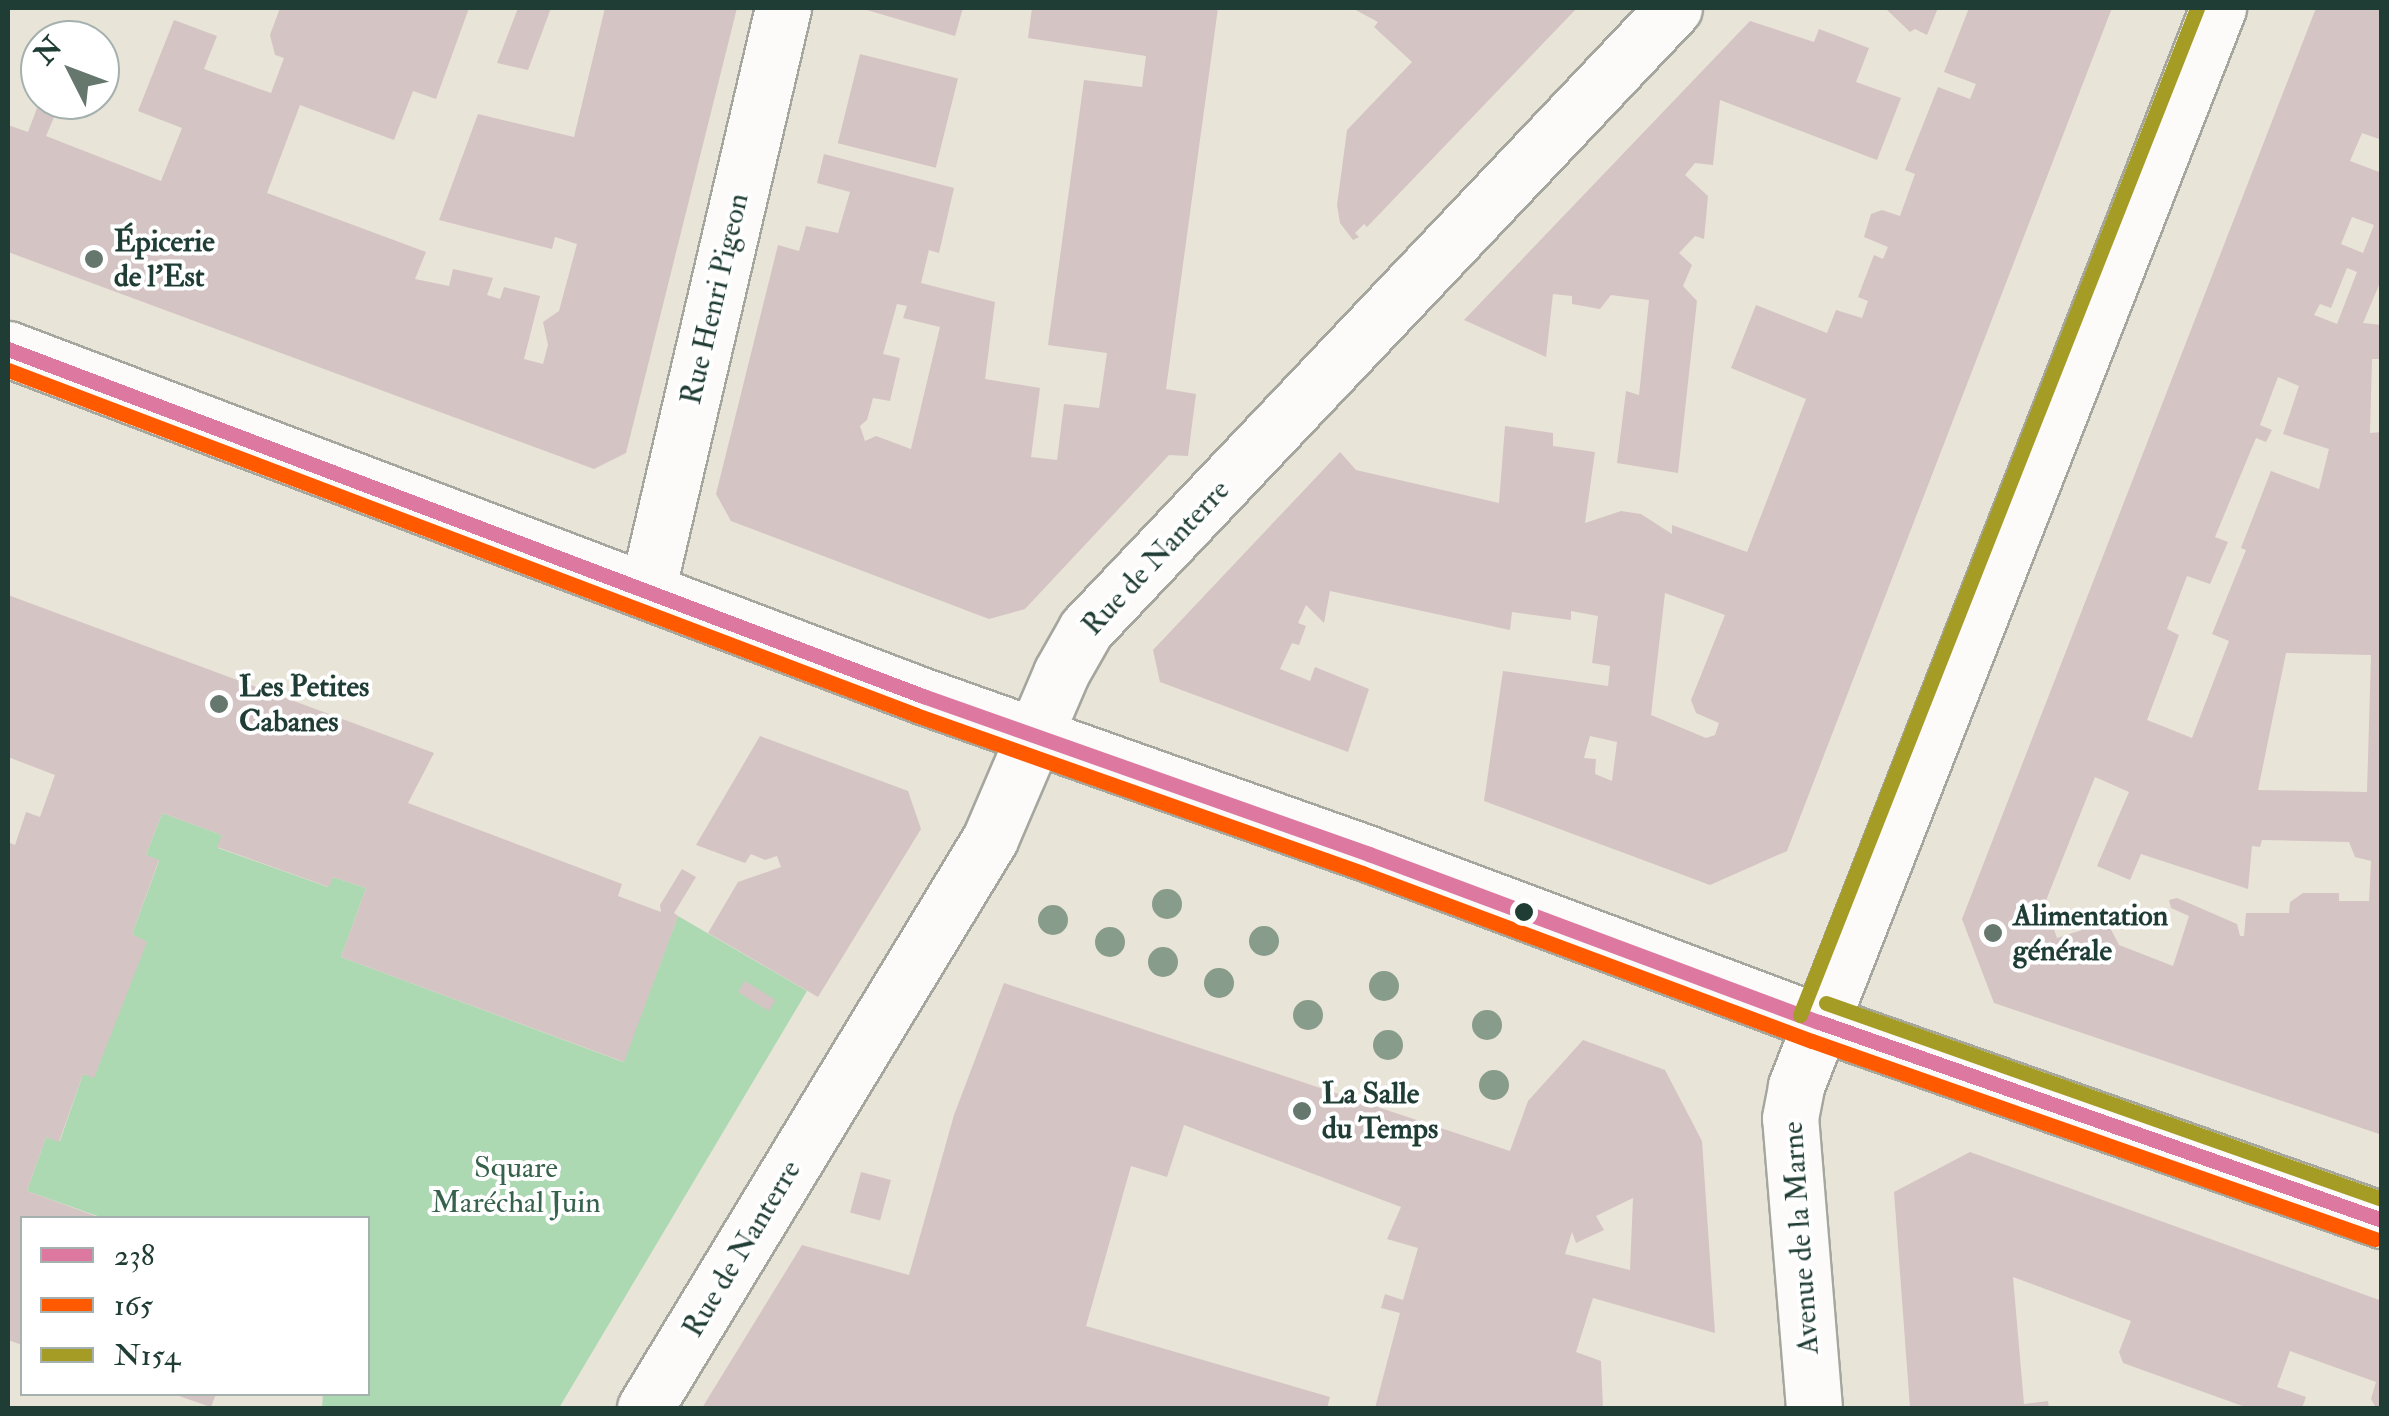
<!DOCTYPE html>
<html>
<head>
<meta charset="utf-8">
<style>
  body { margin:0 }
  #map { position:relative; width:2389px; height:1416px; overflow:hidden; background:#e9e4d8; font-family:"IM FELL Double Pica",serif }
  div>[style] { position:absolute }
  .green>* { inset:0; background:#acd8b2 }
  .building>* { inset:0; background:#d5c4c4; transform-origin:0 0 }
  .roads { filter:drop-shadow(2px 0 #a5a69e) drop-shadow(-2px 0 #a5a69e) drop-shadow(0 2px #a5a69e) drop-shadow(0 -2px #a5a69e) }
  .street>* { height:55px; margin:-27.5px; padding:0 27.5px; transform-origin:27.5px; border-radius:27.5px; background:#fcfbf9 }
  .secondary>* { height:55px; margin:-27.5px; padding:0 27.5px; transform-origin:27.5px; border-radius:27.5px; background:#fcfbf9 }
  .bus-1>* { height:15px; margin:-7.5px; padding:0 7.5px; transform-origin:7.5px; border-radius:7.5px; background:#dd78a1 }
  .bus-2>* { height:15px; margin:-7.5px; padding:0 7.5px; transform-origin:7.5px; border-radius:7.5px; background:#ff5a00 }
  .bus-3>* { height:15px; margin:-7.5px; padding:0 7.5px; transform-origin:7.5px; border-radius:7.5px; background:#a59c26 }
  .trees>* { width:30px; height:30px; margin:-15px; border-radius:50%; background:#879c8b }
  .dots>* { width:28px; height:28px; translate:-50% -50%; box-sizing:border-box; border:5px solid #fff; border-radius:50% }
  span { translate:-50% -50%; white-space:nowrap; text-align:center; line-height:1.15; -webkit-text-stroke:8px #fff; paint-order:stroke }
  .poi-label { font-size:30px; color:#1f3d34; font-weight:700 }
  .left { translate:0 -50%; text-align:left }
  .street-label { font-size:30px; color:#1f3d34 }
  .park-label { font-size:30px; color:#36624c }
  .frame { position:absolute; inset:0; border:10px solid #1f3d34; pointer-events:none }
  .legend { position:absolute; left:20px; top:1216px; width:350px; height:180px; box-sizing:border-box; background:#fff; border:2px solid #a5b1ae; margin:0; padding:12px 18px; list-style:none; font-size:30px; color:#1f3d34 }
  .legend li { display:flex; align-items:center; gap:20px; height:50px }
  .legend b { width:50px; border:2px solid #a5b1ae }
  .north { position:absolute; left:20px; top:20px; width:100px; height:100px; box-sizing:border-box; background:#fff; border:2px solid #a5b1ae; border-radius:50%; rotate:312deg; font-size:28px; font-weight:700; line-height:40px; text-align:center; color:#1f3d34 }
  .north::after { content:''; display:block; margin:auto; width:35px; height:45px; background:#66776d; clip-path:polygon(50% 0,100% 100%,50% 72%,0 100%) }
</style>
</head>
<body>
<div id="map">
  <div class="green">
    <i style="clip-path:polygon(162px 813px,222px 835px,218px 848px,328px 887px,333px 877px,366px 888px,341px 957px,623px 1062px,678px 916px,807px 991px,559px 1408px,322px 1408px,323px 1394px,368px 1394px,368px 1218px,103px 1218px,27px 1191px,46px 1137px,60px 1141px,83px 1074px,94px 1077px,146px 942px,132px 934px,159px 861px,146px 855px)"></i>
  </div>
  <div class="building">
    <i style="clip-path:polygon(280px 8px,469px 8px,436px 99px,413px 91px,394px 140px,300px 105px,267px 193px,426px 252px,415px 279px,449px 286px,453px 269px,493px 278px,487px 295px,500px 299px,504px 287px,540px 296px,524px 359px,543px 364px,548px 345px,543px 322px,559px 311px,577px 244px,555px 237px,552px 249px,439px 220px,478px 114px,574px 137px,605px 8px,737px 8px,626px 453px,594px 469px,8px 252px,8px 125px,28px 132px,37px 108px,55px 115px,46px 136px,161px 181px,182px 128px,138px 111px,174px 20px,217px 36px,204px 69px,271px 93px,284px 58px,275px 55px,270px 35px)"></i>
    <i style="clip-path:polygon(518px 8px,551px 8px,528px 70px,497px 63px)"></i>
    <i style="clip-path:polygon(860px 8px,963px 8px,955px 36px)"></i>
    <i style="clip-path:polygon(evenodd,1032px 8px,1218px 8px,1166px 389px,1196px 394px,1188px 456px,1169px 455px,1025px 609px,989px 619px,731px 521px,716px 494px,778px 245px,799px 251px,806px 226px,838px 233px,850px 192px,817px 183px,824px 154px,954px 188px,939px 253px,929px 250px,921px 283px,995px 302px,985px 379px,1040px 388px,1031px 457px,1057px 460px,1064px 404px,1099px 408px,1107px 353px,1048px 345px,1084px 80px,1142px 87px,1146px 56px,1028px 38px,1032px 8px,897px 304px,907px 306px,903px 318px,940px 327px,911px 449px,876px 436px,865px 441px,860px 426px,867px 420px,873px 398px,890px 401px,900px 358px,883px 354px,897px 304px)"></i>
    <i style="clip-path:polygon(1352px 8px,1577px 8px,1367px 227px,1364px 224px,1355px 233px,1359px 237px,1353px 240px,1340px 223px,1337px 205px,1347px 130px,1412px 62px,1374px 27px,1378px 22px)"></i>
    <i style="clip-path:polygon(1885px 8px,1938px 8px,1927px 35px,1915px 29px,1910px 32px)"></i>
    <i style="clip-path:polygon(evenodd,1969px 8px,2112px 8px,1787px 851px,1710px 885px,1484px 801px,1503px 671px,1608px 686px,1610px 666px,1592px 663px,1598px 616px,1571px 611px,1571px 620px,1512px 612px,1510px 630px,1330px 591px,1324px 623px,1306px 605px,1298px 623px,1306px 626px,1299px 645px,1292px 643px,1280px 669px,1310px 681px,1315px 667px,1369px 689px,1348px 752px,1160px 682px,1153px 650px,1340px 452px,1356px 470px,1499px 503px,1505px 426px,1553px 433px,1553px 446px,1595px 452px,1585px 523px,1621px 511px,1641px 514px,1672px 534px,1672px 525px,1747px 552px,1806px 399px,1731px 368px,1756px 305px,1827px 333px,1836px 310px,1862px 318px,1868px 301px,1858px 297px,1874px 255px,1883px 259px,1888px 247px,1864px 237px,1871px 214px,1882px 210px,1900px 216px,1915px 174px,1905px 170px,1938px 87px,1970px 99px,1976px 84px,1944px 72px,1969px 8px,1665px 593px,1725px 615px,1691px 700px,1696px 713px,1719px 723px,1715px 735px,1706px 738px,1651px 715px,1665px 593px,1969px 8px,1590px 736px,1617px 742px,1612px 781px,1595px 774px,1596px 759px,1584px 758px,1590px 736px)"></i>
    <i style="clip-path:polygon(evenodd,2316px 8px,2382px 8px,2382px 140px,2362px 133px,2350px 161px,2382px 173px,2382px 278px,2363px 323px,2382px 325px,2382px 359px,2372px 359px,2370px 433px,2382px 432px,2382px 1135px,1994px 1003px,1962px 919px,2316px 8px,2352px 217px,2374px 225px,2363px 253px,2341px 244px,2352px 217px,2316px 8px,2347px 268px,2357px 272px,2337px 324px,2314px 315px,2320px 304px,2331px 308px,2347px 268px,2316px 8px,2278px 377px,2299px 386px,2283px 434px,2329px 449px,2319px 489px,2271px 471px,2241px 548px,2246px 550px,2212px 634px,2229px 641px,2192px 738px,2147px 720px,2179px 635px,2167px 629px,2187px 576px,2210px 584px,2228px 542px,2215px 537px,2256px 438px,2266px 442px,2272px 430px,2260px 425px,2278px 377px,2316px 8px,2286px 653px,2371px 655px,2367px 792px,2258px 790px,2286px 653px,2316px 8px,2095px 777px,2129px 792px,2097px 866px,2130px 880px,2141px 854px,2248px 889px,2252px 846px,2260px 847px,2262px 840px,2349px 842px,2355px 857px,2371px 861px,2369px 901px,2339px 901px,2339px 893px,2303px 893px,2290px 902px,2289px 913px,2246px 913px,2244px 936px,2240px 936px,2237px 924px,2177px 898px,2169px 900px,2171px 908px,2189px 916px,2173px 966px,2119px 945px,2107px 922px,2057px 938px,2045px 903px,2095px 777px)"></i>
    <i style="clip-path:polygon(1750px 21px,1814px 42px,1819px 29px,1869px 48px,1856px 82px,1901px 98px,1877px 160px,1720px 100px,1713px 165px,1695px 163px,1685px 175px,1708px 196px,1704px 239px,1695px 236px,1679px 253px,1692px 265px,1683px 286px,1697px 301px,1678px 473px,1617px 463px,1626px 391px,1639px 395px,1649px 300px,1611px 295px,1600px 309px,1572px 304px,1572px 296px,1553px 294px,1546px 357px,1464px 320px)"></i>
    <i style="left:860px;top:54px;width:101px;height:92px;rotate:14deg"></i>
    <i style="clip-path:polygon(8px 595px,434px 753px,408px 803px,622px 884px,618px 896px,661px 912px,660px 905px,682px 869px,696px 877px,674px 913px,678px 916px,624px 1062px,341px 957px,366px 888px,333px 877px,329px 887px,217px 847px,222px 835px,162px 813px,146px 855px,159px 860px,132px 934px,147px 942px,94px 1078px,83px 1074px,59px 1142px,46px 1137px,27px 1191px,101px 1218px,22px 1218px,22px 1345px,8px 1340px,8px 842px,15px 845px,26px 812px,40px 817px,55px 775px,8px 757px)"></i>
    <i style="clip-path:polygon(760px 736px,908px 791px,921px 829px,818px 997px,708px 933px,738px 882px,781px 867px,777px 856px,765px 860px,751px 854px,745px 863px,696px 845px)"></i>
    <i style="left:745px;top:981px;width:36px;height:13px;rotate:32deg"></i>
    <i style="clip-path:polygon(evenodd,1004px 983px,1510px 1151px,1528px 1101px,1583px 1040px,1665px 1070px,1702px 1141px,1715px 1333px,1593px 1298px,1576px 1352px,1601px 1361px,1603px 1408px,1375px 1408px,1400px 1313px,1381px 1308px,1385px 1294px,1403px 1300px,1418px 1248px,1387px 1239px,1401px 1207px,1184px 1125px,1167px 1177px,1131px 1166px,1086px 1326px,1330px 1397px,1327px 1408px,702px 1408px,802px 1245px,909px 1275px,954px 1115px,1004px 983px,1633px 1198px,1630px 1270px,1565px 1254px,1572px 1232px,1576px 1243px,1604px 1230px,1596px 1216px,1633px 1198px)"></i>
    <i style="clip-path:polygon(1970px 1152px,2382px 1301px,2382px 1408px,2376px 1408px,2371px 1399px,2376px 1382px,2290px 1351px,2277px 1387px,2306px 1397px,2302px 1408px,2248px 1408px,2123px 1363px,2119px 1352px,2131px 1321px,2013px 1277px,2024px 1404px,2048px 1401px,2049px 1408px,1910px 1408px,1894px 1192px)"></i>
    <i style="left:861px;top:1172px;width:31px;height:42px;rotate:15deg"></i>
    <i style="clip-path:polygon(173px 1394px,216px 1394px,211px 1407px)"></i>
  </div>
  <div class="roads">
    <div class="street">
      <i style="left:647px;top:591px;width:599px;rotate:-76.87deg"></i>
      <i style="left:645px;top:1408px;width:665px;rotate:-58.77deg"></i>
      <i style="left:990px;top:839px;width:181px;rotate:-66.8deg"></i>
      <i style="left:1061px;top:673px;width:51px;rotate:-60.4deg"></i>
      <i style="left:1086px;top:629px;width:855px;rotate:-46.56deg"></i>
    </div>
    <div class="secondary">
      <i style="left:8px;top:349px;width:979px;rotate:20.77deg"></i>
      <i style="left:923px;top:696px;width:473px;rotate:19.5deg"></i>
      <i style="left:1369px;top:854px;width:480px;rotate:20.5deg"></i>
      <i style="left:1819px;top:1022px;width:597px;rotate:19.38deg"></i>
      <i style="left:1814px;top:1408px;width:291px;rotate:-94.7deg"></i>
      <i style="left:1790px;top:1118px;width:33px;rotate:-79deg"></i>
      <i style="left:1796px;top:1086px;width:1158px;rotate:-68.62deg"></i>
    </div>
  </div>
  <div class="bus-1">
    <i style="left:8px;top:349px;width:979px;rotate:20.77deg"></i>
    <i style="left:923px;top:696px;width:473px;rotate:19.5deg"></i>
    <i style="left:1369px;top:854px;width:480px;rotate:20.5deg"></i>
    <i style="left:1819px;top:1022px;width:597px;rotate:19.38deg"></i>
  </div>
  <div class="bus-2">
    <i style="left:8px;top:370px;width:971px;rotate:20.8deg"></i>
    <i style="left:916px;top:715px;width:473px;rotate:19.5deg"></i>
    <i style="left:1362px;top:873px;width:480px;rotate:20.5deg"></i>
    <i style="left:1812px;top:1041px;width:597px;rotate:19.38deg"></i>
  </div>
  <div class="bus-3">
    <i style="left:1826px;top:1003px;width:590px;rotate:19.42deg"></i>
    <i style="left:1800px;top:1015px;width:1082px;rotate:-68.48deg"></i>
  </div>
  <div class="trees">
    <i style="left:1167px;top:904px"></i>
    <i style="left:1053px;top:920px"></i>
    <i style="left:1264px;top:941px"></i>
    <i style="left:1110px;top:942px"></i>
    <i style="left:1163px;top:962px"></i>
    <i style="left:1219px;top:983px"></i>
    <i style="left:1384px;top:986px"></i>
    <i style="left:1308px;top:1015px"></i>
    <i style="left:1487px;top:1025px"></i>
    <i style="left:1388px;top:1045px"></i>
    <i style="left:1494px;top:1085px"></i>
  </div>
  <div class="dots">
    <i style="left:94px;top:259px;background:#66776d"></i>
    <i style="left:219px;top:704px;background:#66776d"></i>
    <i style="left:1524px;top:912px;background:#1f3d34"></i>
    <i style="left:1993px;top:933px;background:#66776d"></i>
    <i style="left:1302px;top:1111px;background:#66776d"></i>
  </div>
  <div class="poi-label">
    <span class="left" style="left:114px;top:259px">Épicerie<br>de l’Est</span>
    <span class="left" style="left:239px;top:704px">Les Petites<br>Cabanes</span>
    <span class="left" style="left:2013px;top:933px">Alimentation<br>générale</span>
    <span class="left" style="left:1322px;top:1111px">La Salle<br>du Temps</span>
  </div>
  <div class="street-label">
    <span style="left:715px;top:299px;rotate:-77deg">Rue Henri Pigeon</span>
    <span style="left:1156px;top:558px;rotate:-47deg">Rue de Nanterre</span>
    <span style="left:1801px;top:1238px;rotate:-94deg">Avenue de la Marne</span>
    <span style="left:742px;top:1249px;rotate:-59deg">Rue de Nanterre</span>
  </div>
  <div class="park-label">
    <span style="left:516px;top:1185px">Square<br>Maréchal Juin</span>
  </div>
  <div class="frame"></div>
  <ul class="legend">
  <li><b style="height:12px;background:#dd78a1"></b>238</li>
  <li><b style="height:12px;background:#ff5a00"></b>165</li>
  <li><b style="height:12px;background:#a59c26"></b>N154</li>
  </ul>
  <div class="north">N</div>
</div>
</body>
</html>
